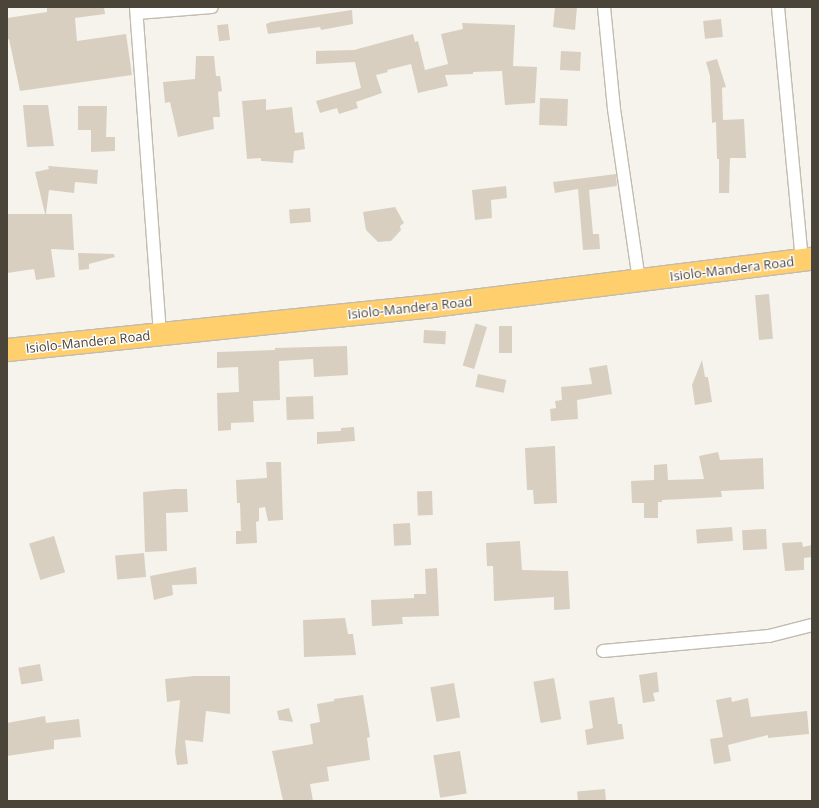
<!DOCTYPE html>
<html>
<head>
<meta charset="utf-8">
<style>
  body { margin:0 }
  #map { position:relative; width:819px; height:808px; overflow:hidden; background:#f6f3ec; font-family:"Open Sans",sans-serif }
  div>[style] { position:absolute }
  .building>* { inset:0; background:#d8cfc1; transform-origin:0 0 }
  .roads { filter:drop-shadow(1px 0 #c2bbae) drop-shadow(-1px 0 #c2bbae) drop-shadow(0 1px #c2bbae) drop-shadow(0 -1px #c2bbae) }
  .street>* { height:12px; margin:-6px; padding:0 6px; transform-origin:6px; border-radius:6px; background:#fff }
  .highway>* { height:22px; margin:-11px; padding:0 11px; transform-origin:11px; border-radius:11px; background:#ffcf6e }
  span { translate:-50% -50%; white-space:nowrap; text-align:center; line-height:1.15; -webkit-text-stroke:3px #fff; paint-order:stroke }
  .street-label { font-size:13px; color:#4b4439 }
  .frame { position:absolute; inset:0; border:8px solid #4b4439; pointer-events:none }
</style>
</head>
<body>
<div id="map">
  <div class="building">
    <i style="clip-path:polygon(47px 7px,104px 7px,105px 14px,75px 18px,77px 41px,126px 34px,132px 75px,20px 91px,9px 39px,7px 40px,7px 18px,47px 12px)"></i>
    <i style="clip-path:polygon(555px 7px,577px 7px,575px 30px,553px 27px)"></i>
    <i style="clip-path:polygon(352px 10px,353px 24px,321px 30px,320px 27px,268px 34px,266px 24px,271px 22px)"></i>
    <i style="left:721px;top:19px;width:18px;height:18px;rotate:84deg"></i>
    <i style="clip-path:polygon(462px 23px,515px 25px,513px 66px,537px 67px,535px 103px,505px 105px,502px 71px,473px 72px,473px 74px,445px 75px,448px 86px,418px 93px,411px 64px,387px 70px,388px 72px,376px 75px,382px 93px,356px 102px,358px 108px,339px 114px,337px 108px,320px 113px,316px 101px,361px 88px,355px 62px,316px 64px,316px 51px,354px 50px,413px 34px,415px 42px,418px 41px,425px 70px,448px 64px,441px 34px,463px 29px)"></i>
    <i style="left:228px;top:24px;width:16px;height:11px;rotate:83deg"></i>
    <i style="left:561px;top:51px;width:20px;height:19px;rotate:3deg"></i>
    <i style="clip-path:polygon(196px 56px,214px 56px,216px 76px,220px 76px,222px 91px,218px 92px,220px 117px,213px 117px,214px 129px,178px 137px,170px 102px,165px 103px,163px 82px,195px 79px)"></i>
    <i style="clip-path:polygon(717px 59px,726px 87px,722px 88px,723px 120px,744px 119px,746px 158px,730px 158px,729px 193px,719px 193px,719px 159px,717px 159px,716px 122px,712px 123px,710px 76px,706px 62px)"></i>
    <i style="left:540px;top:98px;width:28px;height:27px;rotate:2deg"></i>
    <i style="clip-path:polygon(266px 99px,266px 110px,292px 107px,295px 133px,303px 132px,305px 149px,294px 151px,293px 163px,261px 161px,261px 158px,247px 159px,242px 101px)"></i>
    <i style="clip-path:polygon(23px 105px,48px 105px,54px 146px,27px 147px)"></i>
    <i style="clip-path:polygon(78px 106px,107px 106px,106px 137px,115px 137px,115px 151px,91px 152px,91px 130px,78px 130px)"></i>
    <i style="clip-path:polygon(48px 166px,98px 170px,97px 184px,75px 182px,74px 193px,49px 190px,46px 214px,72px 214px,74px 250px,51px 249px,55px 277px,36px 280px,34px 269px,7px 273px,7px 214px,45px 214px,35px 172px,49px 169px)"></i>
    <i style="clip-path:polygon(616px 174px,617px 186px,589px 190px,593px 234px,599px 234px,600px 249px,583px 250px,578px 189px,555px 193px,553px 182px)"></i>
    <i style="clip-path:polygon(506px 186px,507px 198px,491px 200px,492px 218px,475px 220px,472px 190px)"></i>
    <i style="clip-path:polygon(395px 207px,404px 223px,400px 226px,401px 230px,391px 241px,378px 242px,366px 230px,363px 212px)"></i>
    <i style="left:310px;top:208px;width:14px;height:21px;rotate:86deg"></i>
    <i style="clip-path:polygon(78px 253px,114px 254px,115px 257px,89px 264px,89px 269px,79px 270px)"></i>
    <i style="left:769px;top:294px;width:45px;height:14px;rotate:85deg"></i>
    <i style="left:499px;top:326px;width:13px;height:27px"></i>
    <i style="left:487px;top:327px;width:44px;height:12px;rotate:107deg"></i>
    <i style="left:424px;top:330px;width:22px;height:13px;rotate:3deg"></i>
    <i style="clip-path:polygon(347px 346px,348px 375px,314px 377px,313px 359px,279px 361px,280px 400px,253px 401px,254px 422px,231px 423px,231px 430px,218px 431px,217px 393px,239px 392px,238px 367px,217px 368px,217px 352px,275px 350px,275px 348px)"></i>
    <i style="clip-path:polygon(702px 360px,705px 377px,708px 377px,712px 402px,695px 405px,692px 385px)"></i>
    <i style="clip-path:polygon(607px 365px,612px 394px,577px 400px,578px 419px,551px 421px,550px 409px,556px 408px,555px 401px,562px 400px,561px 387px,592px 384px,589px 368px)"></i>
    <i style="left:478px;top:374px;width:29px;height:13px;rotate:12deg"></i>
    <i style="left:313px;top:396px;width:23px;height:27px;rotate:88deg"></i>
    <i style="clip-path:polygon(354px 427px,355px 441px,317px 444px,317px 432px,341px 431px,341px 428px)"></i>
    <i style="clip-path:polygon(555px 446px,557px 503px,534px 504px,533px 490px,527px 490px,525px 448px)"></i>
    <i style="clip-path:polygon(718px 452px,720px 460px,763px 458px,764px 489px,721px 491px,722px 497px,662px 500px,662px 502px,658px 502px,658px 518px,644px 518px,644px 503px,632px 503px,631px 481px,654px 480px,654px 465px,667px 464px,668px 480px,704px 479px,699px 456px)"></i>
    <i style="clip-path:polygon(266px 462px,281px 462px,283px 520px,268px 521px,265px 507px,259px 508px,259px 521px,256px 522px,257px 543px,236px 544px,236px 531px,241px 531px,240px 503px,237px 503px,236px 480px,267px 478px)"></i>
    <i style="clip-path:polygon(175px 489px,187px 489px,188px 512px,166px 513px,167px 551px,145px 552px,143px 492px)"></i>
    <i style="left:432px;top:491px;width:24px;height:15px;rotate:88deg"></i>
    <i style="left:410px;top:523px;width:22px;height:17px;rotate:87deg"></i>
    <i style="left:732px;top:527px;width:14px;height:36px;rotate:86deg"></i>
    <i style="left:766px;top:529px;width:20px;height:24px;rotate:87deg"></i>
    <i style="left:54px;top:536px;width:38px;height:26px;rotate:73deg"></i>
    <i style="clip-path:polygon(520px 541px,522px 570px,568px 571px,570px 609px,554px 610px,554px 597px,494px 601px,493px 566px,487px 566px,486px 543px)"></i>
    <i style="clip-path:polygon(802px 542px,803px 547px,812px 545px,812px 557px,804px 558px,804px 570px,785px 571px,782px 543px)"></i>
    <i style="left:144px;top:553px;width:24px;height:29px;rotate:85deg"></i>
    <i style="clip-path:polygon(196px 567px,197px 584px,172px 585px,173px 595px,154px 600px,150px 576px)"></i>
    <i style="clip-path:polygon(437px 568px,439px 616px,402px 617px,403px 624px,372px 626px,371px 600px,414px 598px,414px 594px,426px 594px,425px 569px)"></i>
    <i style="clip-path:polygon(345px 618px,348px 634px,353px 634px,356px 655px,304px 657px,303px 620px)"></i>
    <i style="left:40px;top:664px;width:17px;height:22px;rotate:80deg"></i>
    <i style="clip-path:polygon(657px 672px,659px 692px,653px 693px,655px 701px,643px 703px,639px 675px)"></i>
    <i style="clip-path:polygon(194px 676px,230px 676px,230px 714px,206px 711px,203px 742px,185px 740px,188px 764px,177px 765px,175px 752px,180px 700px,167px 702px,165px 679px)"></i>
    <i style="left:554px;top:678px;width:42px;height:21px;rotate:80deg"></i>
    <i style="left:454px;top:683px;width:35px;height:24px;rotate:80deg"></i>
    <i style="clip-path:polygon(363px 695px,370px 737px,367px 738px,370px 760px,327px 767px,329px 781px,310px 784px,313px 801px,283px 801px,272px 751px,313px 744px,310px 724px,320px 722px,317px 704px,334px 701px,334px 699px)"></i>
    <i style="clip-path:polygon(614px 697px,618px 724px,622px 724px,624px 739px,587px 745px,585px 730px,593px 728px,589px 701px)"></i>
    <i style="clip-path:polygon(731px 697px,732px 702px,748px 698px,751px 717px,807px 711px,809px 734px,768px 738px,768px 735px,728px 745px,731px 761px,714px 764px,710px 739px,723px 737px,716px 700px)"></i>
    <i style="clip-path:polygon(289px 708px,293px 722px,279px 720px,277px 711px)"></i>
    <i style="clip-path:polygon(45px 716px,46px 723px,79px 719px,81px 737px,54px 740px,54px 749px,7px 756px,7px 723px)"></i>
    <i style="left:460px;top:751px;width:43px;height:27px;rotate:81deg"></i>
    <i style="left:605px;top:789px;width:12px;height:28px;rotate:85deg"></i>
  </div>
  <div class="roads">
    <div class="street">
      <i style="left:136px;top:7px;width:329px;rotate:85.8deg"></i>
      <i style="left:604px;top:7px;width:102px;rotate:84.4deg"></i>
      <i style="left:614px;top:109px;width:173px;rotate:81.7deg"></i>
      <i style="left:778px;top:7px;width:254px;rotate:84.6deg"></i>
      <i style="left:137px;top:13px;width:75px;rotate:-4.6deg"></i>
      <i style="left:603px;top:651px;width:167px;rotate:-5.2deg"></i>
      <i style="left:769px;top:636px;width:44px;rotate:-14.3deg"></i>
    </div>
    <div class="highway">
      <i style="left:7px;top:350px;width:427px;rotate:-5.9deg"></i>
      <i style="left:432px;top:306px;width:383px;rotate:-7.1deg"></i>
    </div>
  </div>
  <div class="street-label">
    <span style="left:732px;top:269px;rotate:-7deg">Isiolo-Mandera Road</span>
    <span style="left:410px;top:308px;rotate:-6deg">Isiolo-Mandera Road</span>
    <span style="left:88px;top:342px;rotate:-6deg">Isiolo-Mandera Road</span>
  </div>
  <div class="frame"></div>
</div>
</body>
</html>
